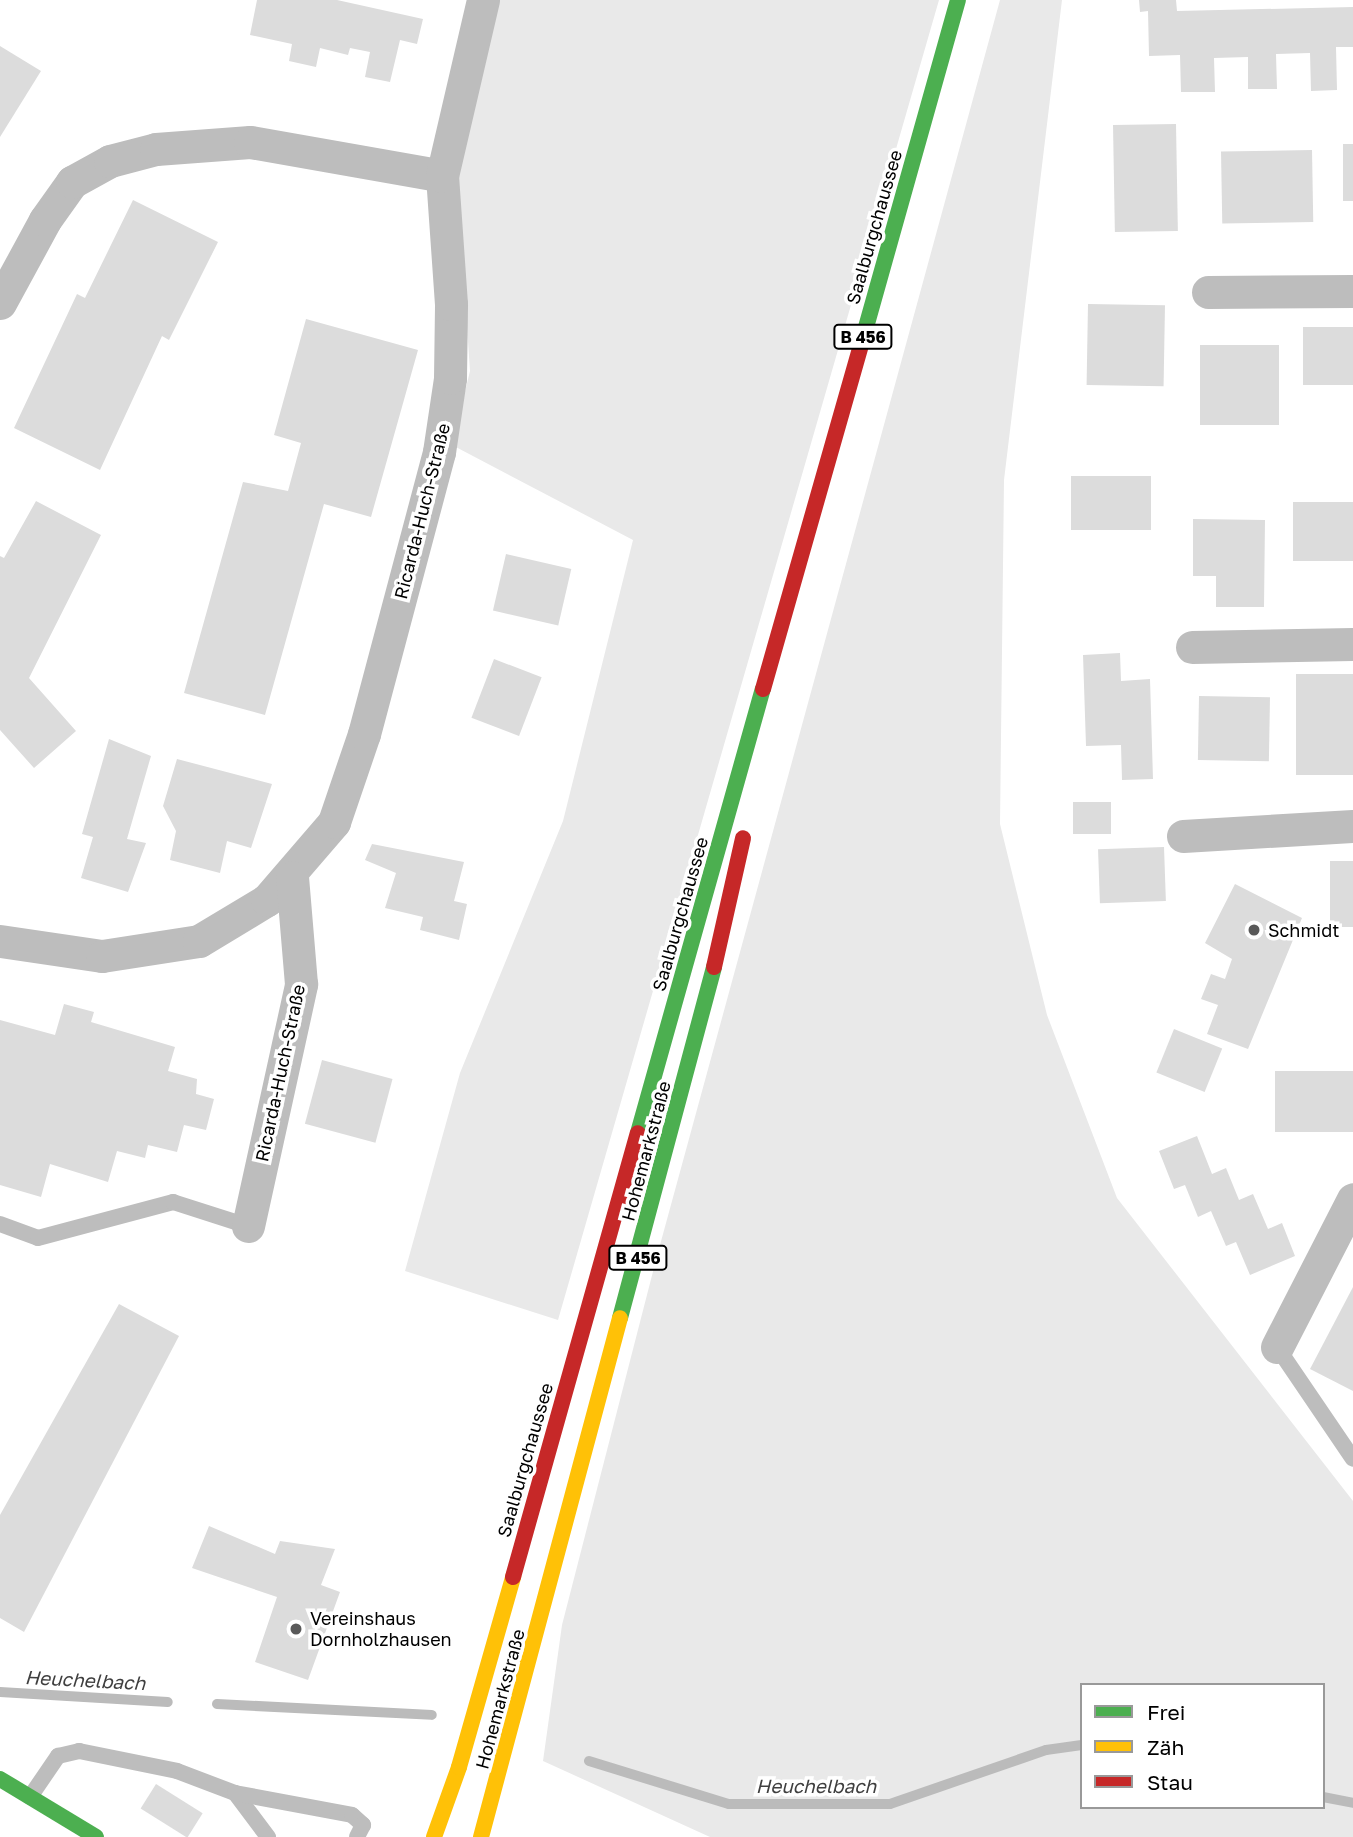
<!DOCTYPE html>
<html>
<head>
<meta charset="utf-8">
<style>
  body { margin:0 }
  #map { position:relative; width:1353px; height:1837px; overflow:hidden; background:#fff; font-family:"Golos Text",sans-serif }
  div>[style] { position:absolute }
  .green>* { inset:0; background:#e9e9e9 }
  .stream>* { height:10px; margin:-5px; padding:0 5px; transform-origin:5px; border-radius:5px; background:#bbb }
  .building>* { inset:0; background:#dcdcdc; transform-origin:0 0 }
  .lane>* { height:16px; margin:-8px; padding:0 8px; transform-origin:8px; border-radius:8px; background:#bdbdbd }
  .street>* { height:33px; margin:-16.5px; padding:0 16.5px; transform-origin:16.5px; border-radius:16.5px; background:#bdbdbd }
  .fast>* { height:16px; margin:-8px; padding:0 8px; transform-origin:8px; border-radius:8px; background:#4caf50 }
  .slow>* { height:16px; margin:-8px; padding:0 8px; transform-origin:8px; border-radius:8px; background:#ffc107 }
  .jam>* { height:16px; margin:-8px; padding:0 8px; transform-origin:8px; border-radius:8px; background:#c62828 }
  .dots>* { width:19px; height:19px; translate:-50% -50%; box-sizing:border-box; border:4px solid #fff; border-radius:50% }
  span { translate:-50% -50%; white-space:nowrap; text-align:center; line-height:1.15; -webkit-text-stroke:7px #fff; paint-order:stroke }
  .shield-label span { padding:2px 5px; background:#fff; border:2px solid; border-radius:5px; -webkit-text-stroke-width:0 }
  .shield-label { font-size:16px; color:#000; font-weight:700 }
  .street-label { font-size:18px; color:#000 }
  .poi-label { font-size:18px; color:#000 }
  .left { translate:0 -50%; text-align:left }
  .water-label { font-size:19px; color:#3f3f3f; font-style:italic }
  .legend { position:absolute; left:1080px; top:1683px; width:245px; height:126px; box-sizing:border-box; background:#fff; border:2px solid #999; margin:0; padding:9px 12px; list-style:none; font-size:21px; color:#000 }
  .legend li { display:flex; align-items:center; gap:14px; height:35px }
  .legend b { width:35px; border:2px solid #999 }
</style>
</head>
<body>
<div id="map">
  <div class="green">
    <i style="clip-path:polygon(498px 0,939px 0,558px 1320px,405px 1271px,460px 1073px,563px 821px,633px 540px,452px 445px,470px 371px,457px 178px)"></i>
    <i style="clip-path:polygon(evenodd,1000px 0,1062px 0,1004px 480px,1000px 824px,1047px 1015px,1117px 1198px,1353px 1501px,1353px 1837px,710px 1837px,543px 1761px,562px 1625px,657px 1256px,1000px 0,1082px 1685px,1323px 1685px,1323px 1807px,1082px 1807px,1082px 1685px)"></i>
  </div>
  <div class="stream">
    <i style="left:0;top:1692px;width:168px;rotate:3.4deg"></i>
    <i style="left:217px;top:1704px;width:215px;rotate:2.9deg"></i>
    <i style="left:589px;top:1761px;width:146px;rotate:17.1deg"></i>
    <i style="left:729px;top:1804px;width:161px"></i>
    <i style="left:890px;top:1804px;width:165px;rotate:-19.1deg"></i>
    <i style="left:1046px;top:1750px;width:36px;rotate:-8deg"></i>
    <i style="left:1323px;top:1797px;width:31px;rotate:11deg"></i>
  </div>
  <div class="building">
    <i style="clip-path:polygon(257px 0,337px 0,423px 19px,417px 44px,400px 40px,390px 82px,365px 77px,370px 52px,350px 48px,348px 55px,320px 48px,316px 67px,289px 61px,292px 44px,250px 35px)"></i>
    <i style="clip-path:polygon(1139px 0,1176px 0,1177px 11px,1353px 7px,1353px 47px,1336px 47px,1337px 90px,1311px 91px,1310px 53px,1276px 54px,1277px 89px,1248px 89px,1248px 57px,1214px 58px,1215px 92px,1181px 92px,1180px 55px,1149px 56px,1148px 11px,1140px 12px)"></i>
    <i style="clip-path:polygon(0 46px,41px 71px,0 137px)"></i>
    <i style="left:1176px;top:124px;width:107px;height:63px;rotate:89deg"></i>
    <i style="left:1343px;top:144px;width:10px;height:57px"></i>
    <i style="left:1312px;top:150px;width:72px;height:91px;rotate:89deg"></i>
    <i style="clip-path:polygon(133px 200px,218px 242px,169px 340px,162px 336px,100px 470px,14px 428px,77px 294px,85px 298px)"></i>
    <i style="left:1088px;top:304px;width:77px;height:81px;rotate:1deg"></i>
    <i style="clip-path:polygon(306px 319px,418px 350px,371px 517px,324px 504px,265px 715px,184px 693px,243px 482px,288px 491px,301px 443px,274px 435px)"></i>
    <i style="left:1353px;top:327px;width:58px;height:50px;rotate:90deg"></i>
    <i style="left:1200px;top:345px;width:79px;height:80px"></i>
    <i style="left:1071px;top:476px;width:80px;height:54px"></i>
    <i style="clip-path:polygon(36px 501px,101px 535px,29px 678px,76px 731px,34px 768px,0 730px,0 556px,4px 558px)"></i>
    <i style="left:1353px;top:502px;width:59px;height:60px;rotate:90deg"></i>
    <i style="clip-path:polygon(1193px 519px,1265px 520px,1264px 607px,1216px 607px,1216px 576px,1193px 576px)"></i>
    <i style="left:506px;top:554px;width:67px;height:58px;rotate:13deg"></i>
    <i style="clip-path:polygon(1120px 653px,1121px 681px,1150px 679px,1153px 779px,1122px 780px,1121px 745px,1086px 746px,1083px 655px)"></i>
    <i style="left:494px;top:659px;width:51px;height:63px;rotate:21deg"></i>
    <i style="left:1296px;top:674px;width:57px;height:101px"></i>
    <i style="left:1199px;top:696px;width:71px;height:64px;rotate:1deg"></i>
    <i style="clip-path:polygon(109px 739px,151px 756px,127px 839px,146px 843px,128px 892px,81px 878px,93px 837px,82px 834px)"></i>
    <i style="clip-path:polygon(177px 759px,272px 784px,251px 848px,227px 841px,220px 873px,170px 860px,176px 831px,163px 806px)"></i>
    <i style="left:1073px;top:802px;width:38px;height:32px"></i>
    <i style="clip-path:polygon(372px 844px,464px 862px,454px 901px,467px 904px,459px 940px,420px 930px,423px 917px,385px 908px,396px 873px,365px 860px)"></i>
    <i style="left:1164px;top:847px;width:54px;height:66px;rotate:88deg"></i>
    <i style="left:1353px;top:861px;width:66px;height:23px;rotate:90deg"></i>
    <i style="clip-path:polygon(1235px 884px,1302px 918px,1248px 1049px,1207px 1034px,1218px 1005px,1201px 999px,1211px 974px,1225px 979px,1232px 959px,1205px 943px)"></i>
    <i style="clip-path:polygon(64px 1004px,94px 1012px,91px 1022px,175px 1047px,168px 1071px,197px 1079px,196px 1094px,214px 1099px,206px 1130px,184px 1125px,177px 1152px,148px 1145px,145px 1158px,117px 1151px,108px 1182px,50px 1164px,41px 1197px,0 1185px,0 1020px,55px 1035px)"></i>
    <i style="left:1174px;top:1029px;width:52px;height:47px;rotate:22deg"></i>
    <i style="left:322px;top:1060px;width:73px;height:66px;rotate:15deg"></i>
    <i style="left:1353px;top:1071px;width:61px;height:78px;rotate:90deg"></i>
    <i style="clip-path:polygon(1197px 1136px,1212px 1174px,1226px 1168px,1239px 1200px,1253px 1194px,1268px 1229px,1282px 1223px,1295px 1256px,1250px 1275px,1236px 1242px,1226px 1246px,1211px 1211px,1198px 1217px,1185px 1185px,1174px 1189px,1159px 1151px)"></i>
    <i style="clip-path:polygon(1353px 1287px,1353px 1391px,1310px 1369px)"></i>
    <i style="clip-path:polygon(119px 1304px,179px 1336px,24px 1632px,0 1618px,0 1515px)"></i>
    <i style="clip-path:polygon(209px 1526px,275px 1554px,280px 1541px,335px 1549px,321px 1585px,340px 1592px,308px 1680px,255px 1662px,277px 1597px,192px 1568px)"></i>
    <i style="left:156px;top:1784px;width:55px;height:29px;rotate:32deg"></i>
  </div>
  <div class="lane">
    <i style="left:0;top:1224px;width:40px;rotate:20.2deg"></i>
    <i style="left:38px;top:1238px;width:140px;rotate:-14.9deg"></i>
    <i style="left:173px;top:1202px;width:79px;rotate:17.7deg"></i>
    <i style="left:1277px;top:1347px;width:135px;rotate:55.8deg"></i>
    <i style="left:235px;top:1793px;width:55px;rotate:53.1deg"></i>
    <i style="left:30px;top:1797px;width:50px;rotate:-55.7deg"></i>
    <i style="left:58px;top:1756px;width:22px;rotate:-13deg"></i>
    <i style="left:79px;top:1751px;width:100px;rotate:11.5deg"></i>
    <i style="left:177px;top:1771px;width:62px;rotate:20.8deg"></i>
    <i style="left:235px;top:1793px;width:119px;rotate:10.6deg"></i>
    <i style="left:352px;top:1815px;width:15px;rotate:42deg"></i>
    <i style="left:363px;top:1825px;width:13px;rotate:117deg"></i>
  </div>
  <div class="street">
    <i style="left:1208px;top:292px;width:145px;rotate:-0.4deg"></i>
    <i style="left:0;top:303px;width:94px;rotate:-61.5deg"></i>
    <i style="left:45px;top:220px;width:47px;rotate:-54.6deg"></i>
    <i style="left:72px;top:182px;width:43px;rotate:-28.9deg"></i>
    <i style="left:110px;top:161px;width:48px;rotate:-14.6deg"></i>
    <i style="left:156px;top:149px;width:94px;rotate:-4.3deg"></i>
    <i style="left:250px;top:142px;width:195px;rotate:10deg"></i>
    <i style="left:1192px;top:647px;width:161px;rotate:-1.1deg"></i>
    <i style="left:1183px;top:836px;width:170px;rotate:-3.4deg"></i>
    <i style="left:0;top:941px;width:103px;rotate:8.4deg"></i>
    <i style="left:102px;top:956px;width:98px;rotate:-8.8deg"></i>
    <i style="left:199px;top:941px;width:79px;rotate:-31.1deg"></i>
    <i style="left:267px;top:900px;width:103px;rotate:-49.3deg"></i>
    <i style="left:334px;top:822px;width:93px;rotate:-71.2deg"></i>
    <i style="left:364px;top:734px;width:292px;rotate:-75.1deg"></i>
    <i style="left:439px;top:452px;width:75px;rotate:-81.5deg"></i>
    <i style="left:450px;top:378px;width:74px;rotate:-89.2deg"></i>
    <i style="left:451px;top:304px;width:128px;rotate:-94deg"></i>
    <i style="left:442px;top:176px;width:181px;rotate:-76.9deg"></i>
    <i style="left:248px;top:1226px;width:248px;rotate:-77.6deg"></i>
    <i style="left:301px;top:984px;width:107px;rotate:-94.8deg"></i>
    <i style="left:1277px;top:1347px;width:166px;rotate:-62.8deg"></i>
  </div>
  <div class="fast">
    <i style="left:861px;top:345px;width:358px;rotate:-74.3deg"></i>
    <i style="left:638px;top:1133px;width:461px;rotate:-74.3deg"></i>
    <i style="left:620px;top:1318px;width:363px;rotate:-75deg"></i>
    <i style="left:0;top:1779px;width:112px;rotate:31.1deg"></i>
  </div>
  <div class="slow">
    <i style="left:434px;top:1837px;width:74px;rotate:-70.3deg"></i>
    <i style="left:459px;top:1767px;width:198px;rotate:-74.1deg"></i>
    <i style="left:481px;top:1837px;width:537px;rotate:-75.01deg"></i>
  </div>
  <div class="jam">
    <i style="left:763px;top:689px;width:358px;rotate:-74.1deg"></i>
    <i style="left:714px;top:967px;width:132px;rotate:-77.3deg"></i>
    <i style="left:513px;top:1577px;width:461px;rotate:-74.3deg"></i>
  </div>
  <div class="dots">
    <i style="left:1254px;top:930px;background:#595959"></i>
    <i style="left:296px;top:1629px;background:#595959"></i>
  </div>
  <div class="shield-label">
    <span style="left:863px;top:337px">B 456</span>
    <span style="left:638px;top:1258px">B 456</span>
  </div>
  <div class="street-label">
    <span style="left:874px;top:227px;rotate:-74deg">Saalburgchaussee</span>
    <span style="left:422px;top:511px;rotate:-76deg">Ricarda-Huch-Straße</span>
    <span style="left:680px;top:914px;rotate:-74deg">Saalburgchaussee</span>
    <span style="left:280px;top:1073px;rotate:-78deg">Ricarda-Huch-Straße</span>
    <span style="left:646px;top:1151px;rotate:-75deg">Hohemarkstraße</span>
    <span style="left:525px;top:1460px;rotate:-74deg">Saalburgchaussee</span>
    <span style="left:500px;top:1699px;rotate:-75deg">Hohemarkstraße</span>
  </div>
  <div class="poi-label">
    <span class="left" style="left:1268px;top:930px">Schmidt</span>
    <span class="left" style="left:310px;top:1629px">Vereinshaus<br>Dornholzhausen</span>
  </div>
  <div class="water-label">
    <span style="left:85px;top:1680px;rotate:3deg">Heuchelbach</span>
    <span style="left:816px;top:1786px">Heuchelbach</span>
  </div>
  <ul class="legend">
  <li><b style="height:9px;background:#4caf50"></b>Frei</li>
  <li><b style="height:9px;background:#ffc107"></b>Zäh</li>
  <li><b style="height:9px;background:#c62828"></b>Stau</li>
  </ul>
</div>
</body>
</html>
